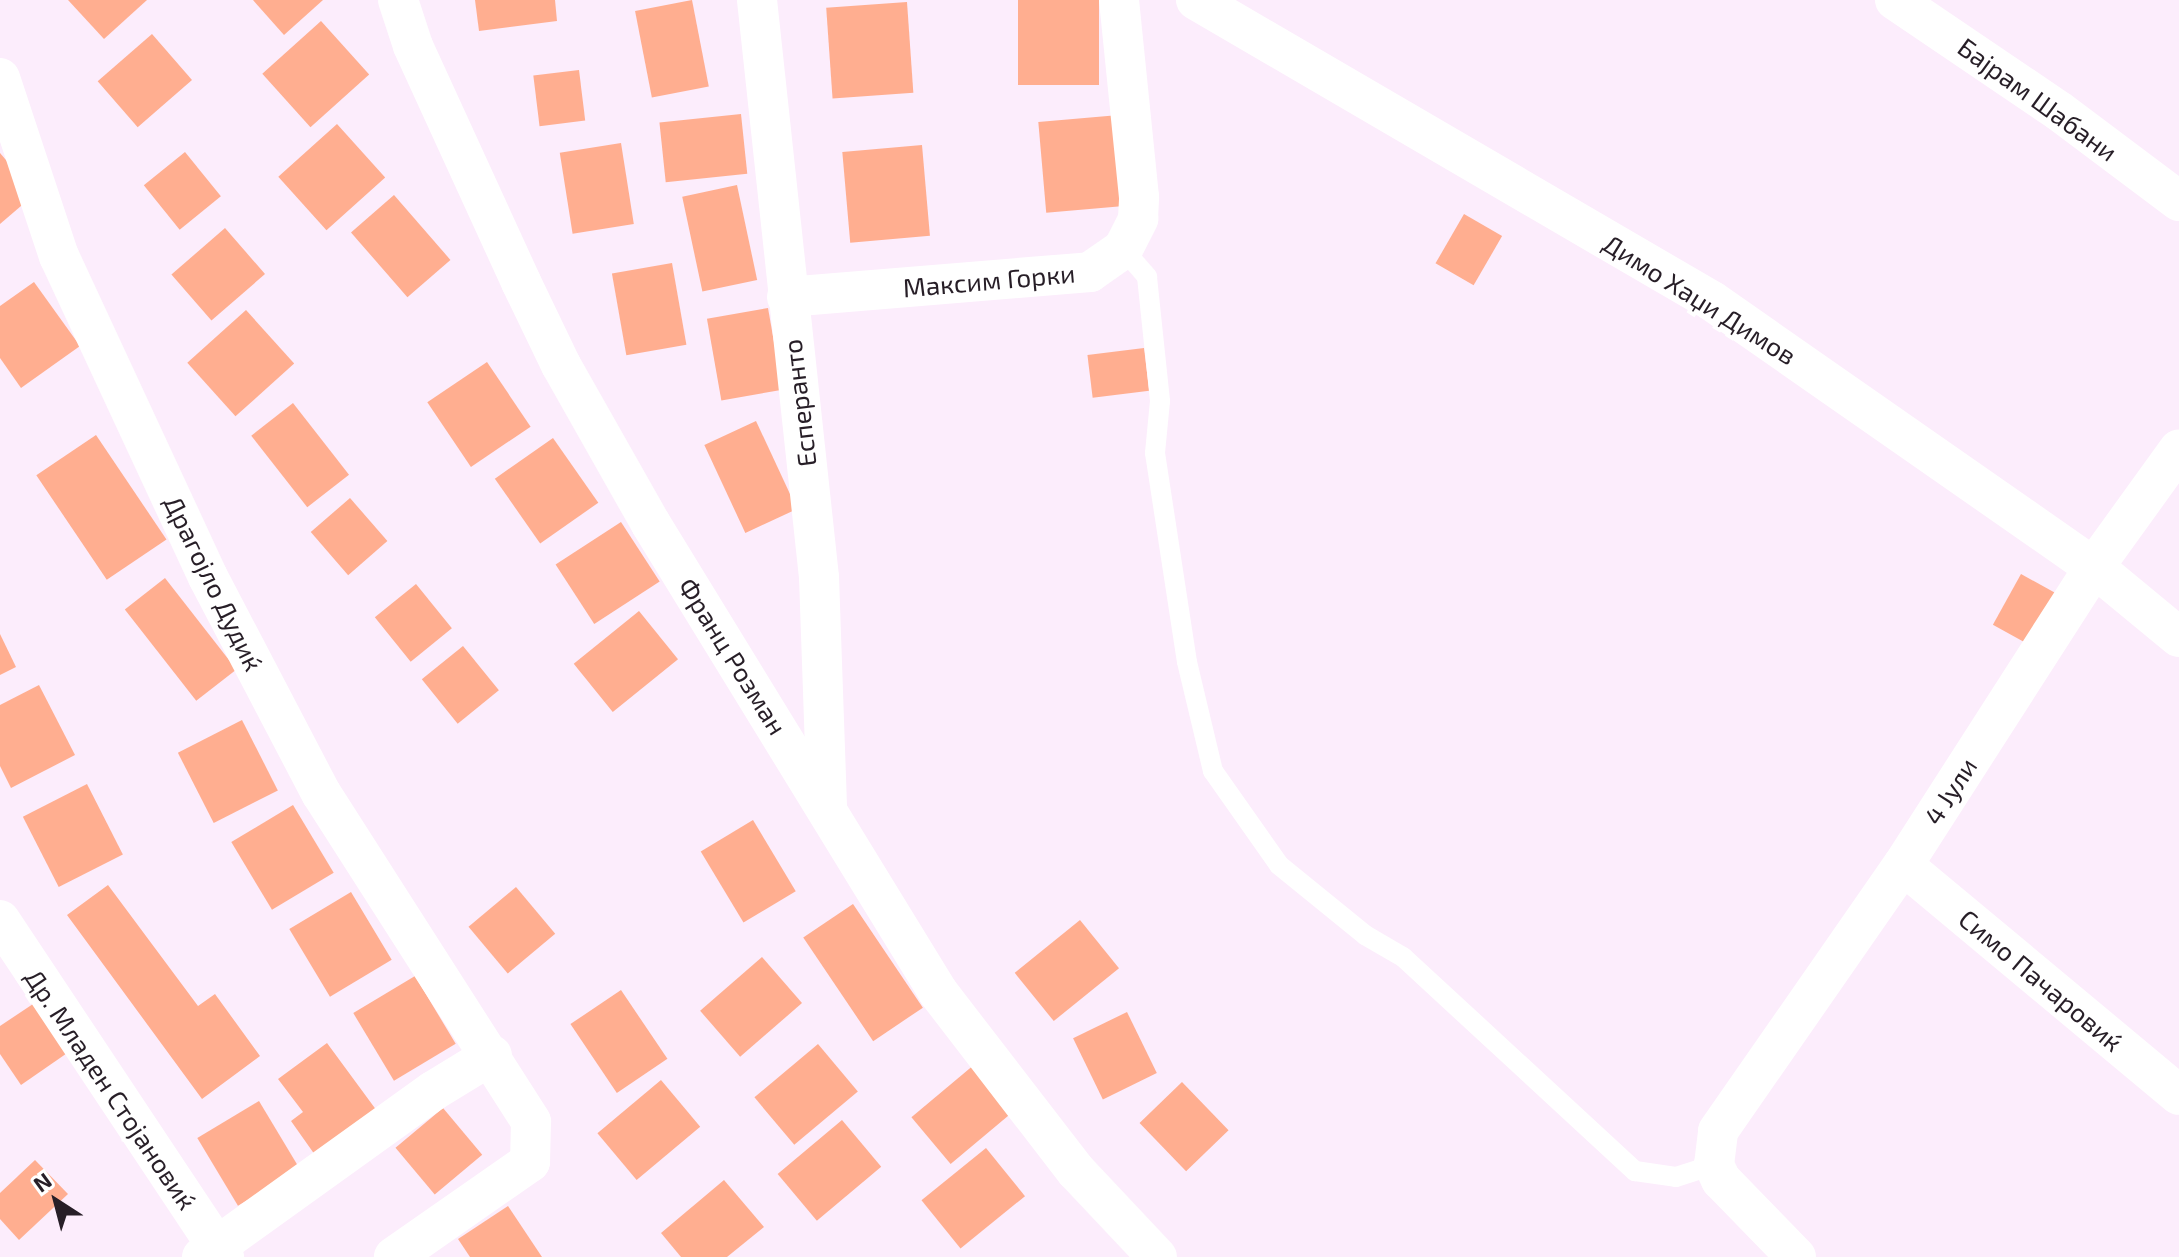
<!DOCTYPE html>
<html>
<head>
<meta charset="utf-8">
<style>
  body { margin:0 }
  #map { position:relative; width:2179px; height:1257px; overflow:hidden; background:#fcedfc; font-family:"Exo 2",sans-serif }
  div>[style] { position:absolute }
  .building>* { inset:0; background:#ffae90; transform-origin:0 0 }
  .lane>* { height:20px; margin:-10px; padding:0 10px; transform-origin:10px; border-radius:10px; background:#fff }
  .street>* { height:40px; margin:-20px; padding:0 20px; transform-origin:20px; border-radius:20px; background:#fff }
  span { translate:-50% -50%; white-space:nowrap; text-align:center; line-height:1.15; -webkit-text-stroke:8px #fff; paint-order:stroke }
  .street-label { font-size:26px; color:#271e27 }
  .north { position:absolute; left:16px; top:1161px; width:80px; height:80px; -webkit-text-stroke:6px #fff; paint-order:stroke; rotate:324deg; font-size:22px; font-weight:700; line-height:32px; text-align:center; color:#271e27 }
  .north::after { content:''; display:block; margin:auto; width:28px; height:36px; background:#271e27; clip-path:polygon(50% 0,100% 100%,50% 72%,0 100%) }
</style>
</head>
<body>
<div id="map">
  <div class="building">
    <i style="clip-path:polygon(68px 0,147px 0,104px 39px)"></i>
    <i style="clip-path:polygon(253px 0,323px 0,284px 35px)"></i>
    <i style="clip-path:polygon(475px 0,555px 0,557px 21px,479px 31px)"></i>
    <i style="left:692px;top:0;width:88px;height:58px;rotate:79deg"></i>
    <i style="left:1018px;top:0;width:81px;height:85px"></i>
    <i style="left:907px;top:2px;width:91px;height:81px;rotate:86deg"></i>
    <i style="left:321px;top:21px;width:72px;height:79px;rotate:48deg"></i>
    <i style="left:152px;top:34px;width:61px;height:72px;rotate:49deg"></i>
    <i style="left:579px;top:70px;width:51px;height:46px;rotate:83deg"></i>
    <i style="left:741px;top:114px;width:60px;height:82px;rotate:84deg"></i>
    <i style="left:1119px;top:115px;width:91px;height:81px;rotate:85deg"></i>
    <i style="left:337px;top:124px;width:72px;height:79px;rotate:48deg"></i>
    <i style="left:621px;top:143px;width:82px;height:62px;rotate:81deg"></i>
    <i style="left:922px;top:145px;width:91px;height:80px;rotate:85deg"></i>
    <i style="left:185px;top:152px;width:57px;height:53px;rotate:51deg"></i>
    <i style="clip-path:polygon(0 153px,35px 194px,0 224px)"></i>
    <i style="left:737px;top:185px;width:97px;height:56px;rotate:78deg"></i>
    <i style="left:394px;top:195px;width:86px;height:57px;rotate:49deg"></i>
    <i style="left:1464px;top:214px;width:44px;height:57px;rotate:30deg"></i>
    <i style="left:225px;top:228px;width:61px;height:71px;rotate:49deg"></i>
    <i style="left:672px;top:263px;width:83px;height:61px;rotate:80deg"></i>
    <i style="clip-path:polygon(34px 282px,80px 346px,21px 388px,0 358px,0 306px)"></i>
    <i style="left:768px;top:308px;width:83px;height:62px;rotate:80deg"></i>
    <i style="left:246px;top:310px;width:72px;height:79px;rotate:48deg"></i>
    <i style="left:1144px;top:348px;width:43px;height:57px;rotate:83deg"></i>
    <i style="left:487px;top:362px;width:78px;height:72px;rotate:56deg"></i>
    <i style="left:293px;top:403px;width:91px;height:53px;rotate:52deg"></i>
    <i style="left:756px;top:421px;width:97px;height:57px;rotate:65deg"></i>
    <i style="left:96px;top:435px;width:126px;height:72px;rotate:56deg"></i>
    <i style="left:553px;top:438px;width:79px;height:71px;rotate:55deg"></i>
    <i style="left:350px;top:498px;width:57px;height:52px;rotate:49deg"></i>
    <i style="left:621px;top:522px;width:71px;height:78px;rotate:57deg"></i>
    <i style="left:2021px;top:574px;width:43px;height:58px;rotate:29deg"></i>
    <i style="left:165px;top:578px;width:116px;height:51px;rotate:52deg"></i>
    <i style="left:416px;top:584px;width:57px;height:53px;rotate:51deg"></i>
    <i style="left:639px;top:611px;width:62px;height:84px;rotate:51deg"></i>
    <i style="clip-path:polygon(0 634px,16px 667px,0 675px)"></i>
    <i style="left:463px;top:646px;width:57px;height:53px;rotate:51deg"></i>
    <i style="clip-path:polygon(39px 685px,75px 755px,11px 788px,0 766px,0 705px)"></i>
    <i style="left:242px;top:720px;width:79px;height:72px;rotate:63deg"></i>
    <i style="left:87px;top:784px;width:79px;height:72px;rotate:63deg"></i>
    <i style="left:293px;top:805px;width:79px;height:72px;rotate:59deg"></i>
    <i style="left:753px;top:820px;width:83px;height:61px;rotate:59deg"></i>
    <i style="clip-path:polygon(108px 885px,198px 1006px,215px 994px,260px 1056px,202px 1099px,67px 915px)"></i>
    <i style="left:516px;top:887px;width:61px;height:62px;rotate:50deg"></i>
    <i style="left:351px;top:892px;width:79px;height:72px;rotate:59deg"></i>
    <i style="left:853px;top:904px;width:125px;height:60px;rotate:56deg"></i>
    <i style="left:1080px;top:920px;width:62px;height:84px;rotate:51deg"></i>
    <i style="left:762px;top:957px;width:61px;height:82px;rotate:49deg"></i>
    <i style="left:415px;top:976px;width:79px;height:72px;rotate:59deg"></i>
    <i style="left:621px;top:990px;width:83px;height:61px;rotate:56deg"></i>
    <i style="clip-path:polygon(39px 1000px,73px 1049px,21px 1085px,0 1054px,0 1026px)"></i>
    <i style="left:1127px;top:1012px;width:68px;height:60px;rotate:64deg"></i>
    <i style="clip-path:polygon(327px 1043px,377px 1111px,315px 1155px,291px 1121px,303px 1112px,278px 1079px)"></i>
    <i style="left:818px;top:1044px;width:62px;height:83px;rotate:50deg"></i>
    <i style="left:975px;top:1064px;width:61px;height:83px;rotate:50deg"></i>
    <i style="left:661px;top:1080px;width:61px;height:83px;rotate:50deg"></i>
    <i style="left:1182px;top:1082px;width:67px;height:59px;rotate:46deg"></i>
    <i style="left:259px;top:1101px;width:79px;height:72px;rotate:59deg"></i>
    <i style="left:443px;top:1108px;width:61px;height:62px;rotate:50deg"></i>
    <i style="left:842px;top:1120px;width:61px;height:84px;rotate:50deg"></i>
    <i style="left:986px;top:1148px;width:62px;height:83px;rotate:51deg"></i>
    <i style="clip-path:polygon(35px 1160px,68px 1194px,19px 1240px,0 1219px,0 1193px)"></i>
    <i style="clip-path:polygon(724px 1180px,764px 1227px,727px 1257px,681px 1257px,661px 1233px)"></i>
    <i style="clip-path:polygon(508px 1206px,542px 1257px,470px 1257px,458px 1239px)"></i>
  </div>
  <div class="lane">
    <i style="left:1123px;top:249px;width:37px;rotate:49deg"></i>
    <i style="left:1147px;top:277px;width:125px;rotate:84deg"></i>
    <i style="left:1160px;top:401px;width:52px;rotate:95.5deg"></i>
    <i style="left:1155px;top:453px;width:211px;rotate:81.3deg"></i>
    <i style="left:1187px;top:662px;width:112px;rotate:76.6deg"></i>
    <i style="left:1213px;top:771px;width:115px;rotate:54.9deg"></i>
    <i style="left:1279px;top:865px;width:111px;rotate:39.1deg"></i>
    <i style="left:1365px;top:935px;width:44px;rotate:30.1deg"></i>
    <i style="left:1403px;top:957px;width:316px;rotate:42.7deg"></i>
    <i style="left:1635px;top:1171px;width:41px;rotate:8.3deg"></i>
    <i style="left:1676px;top:1177px;width:40px;rotate:-18deg"></i>
  </div>
  <div class="street">
    <i style="left:398px;top:0;width:48px;rotate:71.9deg"></i>
    <i style="left:413px;top:46px;width:260px;rotate:65.4deg"></i>
    <i style="left:521px;top:282px;width:92px;rotate:64.3deg"></i>
    <i style="left:561px;top:365px;width:183px;rotate:60.5deg"></i>
    <i style="left:651px;top:524px;width:549px;rotate:58.48deg"></i>
    <i style="left:938px;top:992px;width:226px;rotate:52.4deg"></i>
    <i style="left:1076px;top:1171px;width:118px;rotate:46.7deg"></i>
    <i style="left:757px;top:0;width:580px;rotate:83.87deg"></i>
    <i style="left:819px;top:577px;width:228px;rotate:88deg"></i>
    <i style="left:1196px;top:0;width:597px;rotate:30.26deg"></i>
    <i style="left:1712px;top:301px;width:465px;rotate:34.9deg"></i>
    <i style="left:2094px;top:567px;width:110px;rotate:39.5deg"></i>
    <i style="left:1895px;top:0;width:198px;rotate:34.1deg"></i>
    <i style="left:2059px;top:111px;width:150px;rotate:36.9deg"></i>
    <i style="left:0;top:78px;width:188px;rotate:71.7deg"></i>
    <i style="left:59px;top:256px;width:354px;rotate:65.1deg"></i>
    <i style="left:208px;top:577px;width:244px;rotate:62.4deg"></i>
    <i style="left:321px;top:793px;width:390px;rotate:57.4deg"></i>
    <i style="left:531px;top:1122px;width:40px;rotate:91.4deg"></i>
    <i style="left:530px;top:1162px;width:166px;rotate:145.1deg"></i>
    <i style="left:787px;top:297px;width:304px;rotate:-4.7deg"></i>
    <i style="left:1090px;top:272px;width:40px;rotate:-34.9deg"></i>
    <i style="left:1123px;top:249px;width:34px;rotate:-63deg"></i>
    <i style="left:1138px;top:219px;width:22px;rotate:-87deg"></i>
    <i style="left:1139px;top:197px;width:198px;rotate:-95.8deg"></i>
    <i style="left:1903px;top:865px;width:359px;rotate:39.8deg"></i>
    <i style="left:0;top:920px;width:405px;rotate:56.4deg"></i>
    <i style="left:202px;top:1257px;width:284px;rotate:-35.7deg"></i>
    <i style="left:433px;top:1091px;width:69px;rotate:-31.4deg"></i>
    <i style="left:1796px;top:1257px;width:107px;rotate:-134.2deg"></i>
    <i style="left:1721px;top:1180px;width:17px;rotate:-115deg"></i>
    <i style="left:1714px;top:1165px;width:34px;rotate:-83deg"></i>
    <i style="left:1718px;top:1131px;width:324px;rotate:-55.2deg"></i>
    <i style="left:1903px;top:865px;width:354px;rotate:-57.3deg"></i>
    <i style="left:2094px;top:567px;width:145px;rotate:-54.2deg"></i>
  </div>
  <div class="street-label">
    <span style="left:2038px;top:99px;rotate:36deg">Бајрам Шабани</span>
    <span style="left:989px;top:280px;rotate:-5deg">Максим Горки</span>
    <span style="left:1700px;top:299px;rotate:32deg">Димо Хаџи Димов</span>
    <span style="left:799px;top:403px;rotate:-97deg">Есперанто</span>
    <span style="left:214px;top:583px;rotate:64deg">Драгојло Дудиќ</span>
    <span style="left:733px;top:656px;rotate:58deg">Франц Розман</span>
    <span style="left:1950px;top:791px;rotate:-57deg">4 Јули</span>
    <span style="left:2041px;top:980px;rotate:40deg">Симо Пачаровиќ</span>
    <span style="left:111px;top:1089px;rotate:56deg">Др. Младен Стојановиќ</span>
  </div>
  <div class="north">N</div>
</div>
</body>
</html>
